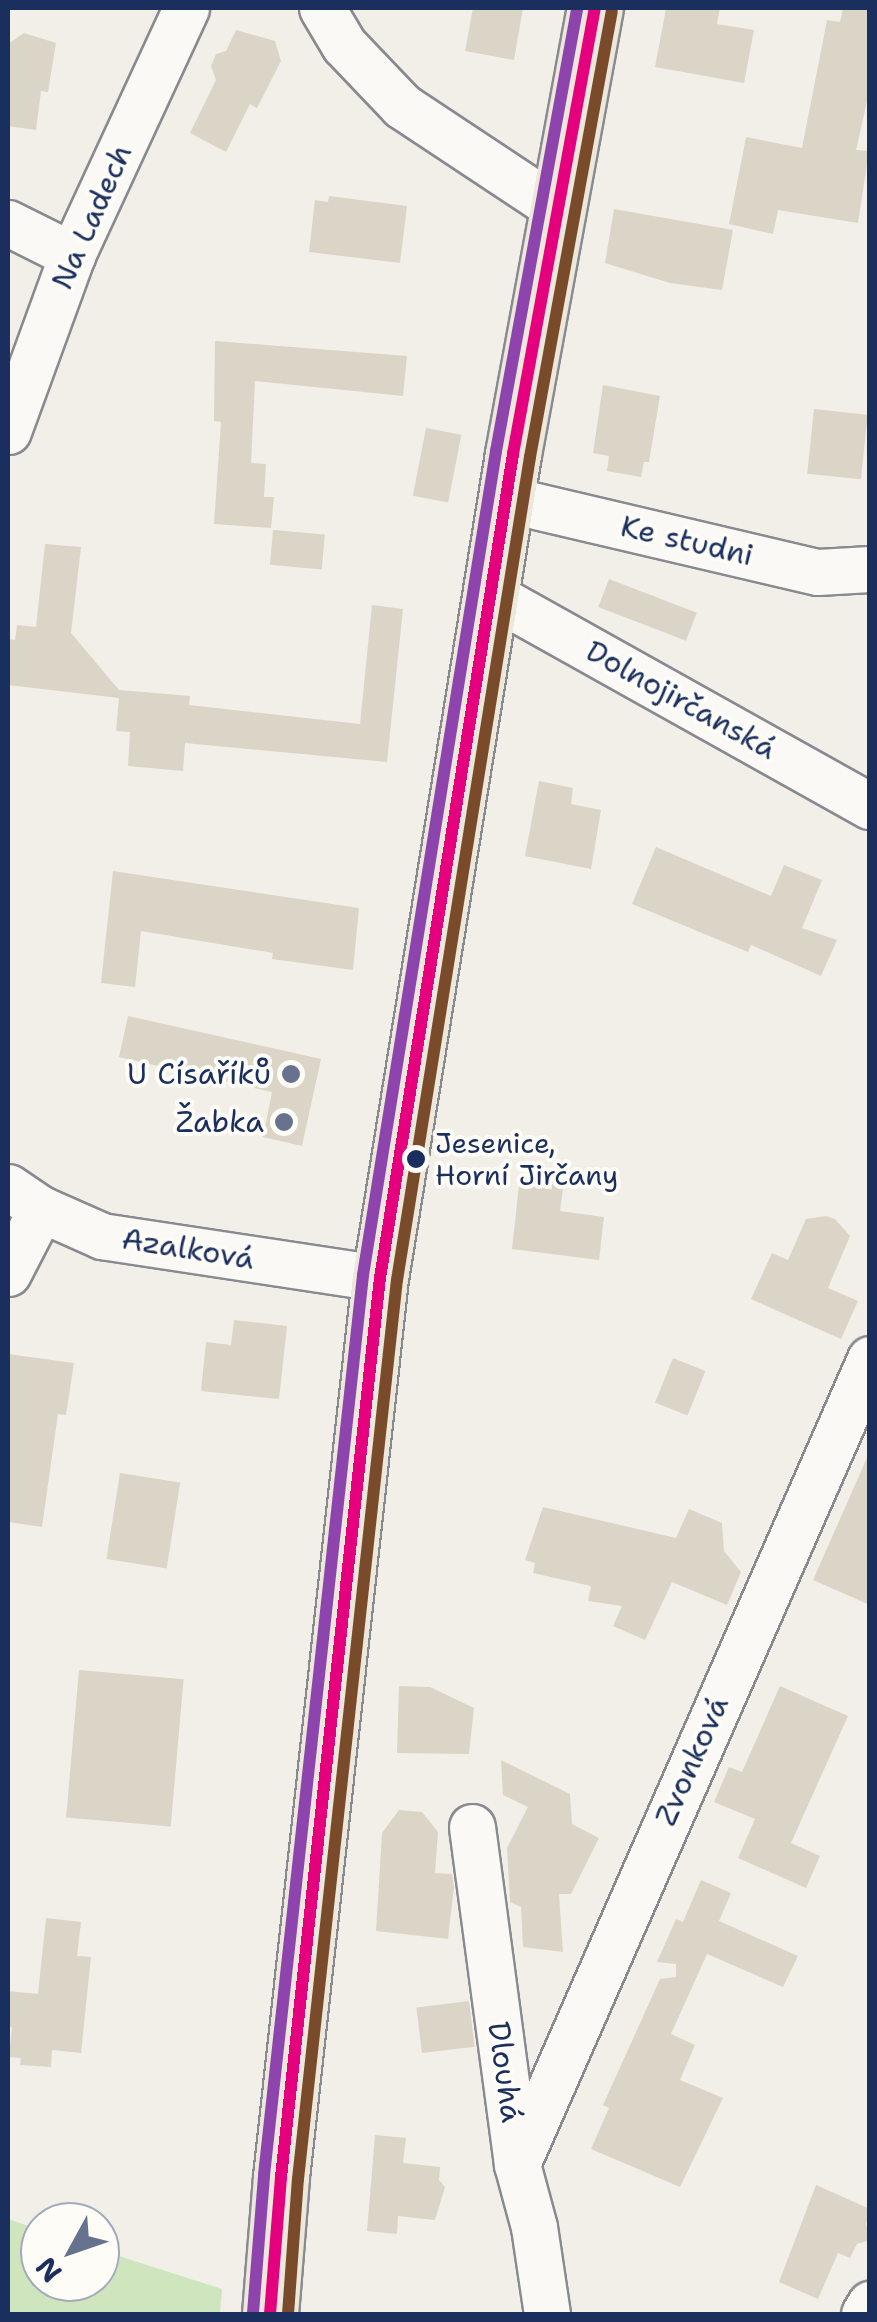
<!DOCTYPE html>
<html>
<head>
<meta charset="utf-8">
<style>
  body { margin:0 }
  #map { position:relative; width:877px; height:2322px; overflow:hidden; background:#f2efe8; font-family:"Shantell Sans",sans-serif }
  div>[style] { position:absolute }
  .green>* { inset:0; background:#cee5be }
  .building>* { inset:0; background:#dbd5c8; transform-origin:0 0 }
  .roads { filter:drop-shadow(2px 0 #888a90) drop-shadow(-2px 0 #888a90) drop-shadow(0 2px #888a90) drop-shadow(0 -2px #888a90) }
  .minor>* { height:45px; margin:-22.5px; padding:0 22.5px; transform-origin:22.5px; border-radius:22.5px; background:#faf9f6 }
  .major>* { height:55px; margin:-27.5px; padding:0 27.5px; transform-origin:27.5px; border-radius:27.5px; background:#ece8db }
  .bus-1>* { height:12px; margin:-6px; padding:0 6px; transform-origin:6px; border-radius:6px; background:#e5007d }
  .bus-2>* { height:12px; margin:-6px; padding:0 6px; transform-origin:6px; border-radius:6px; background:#7a4b2a }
  .bus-3>* { height:12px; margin:-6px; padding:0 6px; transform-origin:6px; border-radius:6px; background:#8e44ad }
  .dots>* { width:28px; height:28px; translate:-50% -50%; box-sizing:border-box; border:5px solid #fdfcf7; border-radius:50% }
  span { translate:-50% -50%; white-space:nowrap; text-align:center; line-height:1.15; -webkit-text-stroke:8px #fdfcf7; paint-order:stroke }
  .bus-label { font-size:28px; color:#1b2f5e }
  .left { translate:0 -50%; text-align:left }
  .street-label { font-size:30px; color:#1b2f5e }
  .poi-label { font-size:30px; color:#1b2f5e }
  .right { translate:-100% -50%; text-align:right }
  .frame { position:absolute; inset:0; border:10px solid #1b2f5e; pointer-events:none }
  .north { position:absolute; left:20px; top:2202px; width:100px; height:100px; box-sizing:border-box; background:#fdfcf7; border:2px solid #a3aaba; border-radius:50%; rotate:230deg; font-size:28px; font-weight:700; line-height:40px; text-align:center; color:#1b2f5e }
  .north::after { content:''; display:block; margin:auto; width:35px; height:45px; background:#66728e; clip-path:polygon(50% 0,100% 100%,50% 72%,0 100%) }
</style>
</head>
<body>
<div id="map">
  <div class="green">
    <i style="clip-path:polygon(8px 2219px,40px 2230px,40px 2282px,100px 2282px,100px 2250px,222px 2289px,220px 2314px,8px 2314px)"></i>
  </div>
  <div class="building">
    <i style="clip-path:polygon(473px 8px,523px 8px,514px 60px,465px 51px)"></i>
    <i style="clip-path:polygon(666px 8px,720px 8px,717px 24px,754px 30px,744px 83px,655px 67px)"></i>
    <i style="clip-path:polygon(843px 8px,870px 8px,870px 88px,856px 150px,869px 151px,858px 223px,778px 210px,773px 234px,729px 224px,746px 137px,802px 148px,827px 20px,840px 22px)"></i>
    <i style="clip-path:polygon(236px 30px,275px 41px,281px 61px,257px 108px,250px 104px,226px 152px,190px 133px,216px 80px,211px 66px,216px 54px,226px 51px)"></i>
    <i style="clip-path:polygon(24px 33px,56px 43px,48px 92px,41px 91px,36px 130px,8px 126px,8px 44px)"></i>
    <i style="clip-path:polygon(329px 196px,407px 206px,400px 263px,309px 252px,315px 200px,328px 202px)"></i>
    <i style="clip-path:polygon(614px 209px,733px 230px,722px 290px,670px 283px,605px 263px)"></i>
    <i style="clip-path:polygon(215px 341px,407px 356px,403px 396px,255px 381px,251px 463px,266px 464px,264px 497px,274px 497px,271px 528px,214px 524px,221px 422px,214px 421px)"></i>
    <i style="clip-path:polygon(603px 385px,660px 396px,649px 462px,644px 462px,641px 477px,607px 471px,609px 456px,593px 453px)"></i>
    <i style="left:814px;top:409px;width:54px;height:65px;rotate:6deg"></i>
    <i style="left:426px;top:428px;width:36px;height:69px;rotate:11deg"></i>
    <i style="left:273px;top:530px;width:52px;height:35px;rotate:5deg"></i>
    <i style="clip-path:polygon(45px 544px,81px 547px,71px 633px,119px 690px,190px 696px,189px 705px,360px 724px,372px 605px,403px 609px,387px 762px,185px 743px,183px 771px,128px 766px,130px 732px,116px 731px,119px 698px,8px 685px,8px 639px,15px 640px,17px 625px,36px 627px)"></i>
    <i style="left:609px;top:579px;width:94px;height:30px;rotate:21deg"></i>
    <i style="clip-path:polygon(539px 781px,573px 788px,571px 804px,601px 810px,591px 869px,525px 856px)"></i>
    <i style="clip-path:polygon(656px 847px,771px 896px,784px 865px,822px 880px,802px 928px,837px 940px,821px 976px,751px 945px,748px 952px,632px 904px)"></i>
    <i style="clip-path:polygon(113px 871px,359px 908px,353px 970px,272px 959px,273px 953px,141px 931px,135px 987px,101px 983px)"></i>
    <i style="clip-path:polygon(128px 1016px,321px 1059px,302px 1146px,263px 1137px,272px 1092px,119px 1057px)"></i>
    <i style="clip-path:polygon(520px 1176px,564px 1181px,560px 1211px,604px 1217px,599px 1260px,512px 1249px)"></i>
    <i style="clip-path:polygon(826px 1216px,835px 1219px,850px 1236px,828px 1288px,858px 1301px,841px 1339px,751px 1299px,772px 1253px,788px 1260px,806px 1219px)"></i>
    <i style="clip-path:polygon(234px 1320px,287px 1326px,279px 1399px,201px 1391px,206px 1342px,231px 1345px)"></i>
    <i style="clip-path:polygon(8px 1354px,74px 1363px,66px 1415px,58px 1414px,42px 1527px,8px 1522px)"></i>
    <i style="left:673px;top:1358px;width:35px;height:48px;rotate:22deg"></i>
    <i style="clip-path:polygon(870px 1451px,870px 1605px,813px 1580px)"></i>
    <i style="left:120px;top:1473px;width:61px;height:87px;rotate:9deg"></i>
    <i style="clip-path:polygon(543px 1507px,676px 1538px,689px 1509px,722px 1523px,724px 1551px,741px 1572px,727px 1605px,672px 1582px,645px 1640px,613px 1626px,622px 1606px,588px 1601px,591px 1586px,533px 1573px,535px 1563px,525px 1560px)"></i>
    <i style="left:79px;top:1670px;width:105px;height:148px;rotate:5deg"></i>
    <i style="clip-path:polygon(399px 1686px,430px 1687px,474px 1708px,469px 1754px,397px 1753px)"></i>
    <i style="clip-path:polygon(780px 1686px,848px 1716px,791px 1843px,820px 1856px,806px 1888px,738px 1858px,755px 1819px,714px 1802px,729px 1767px,742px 1772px)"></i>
    <i style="clip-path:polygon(501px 1760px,570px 1794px,572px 1824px,599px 1838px,571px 1894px,559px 1894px,563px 1952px,523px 1947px,521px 1907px,510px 1902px,507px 1848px,528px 1807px,503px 1795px)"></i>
    <i style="clip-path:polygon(399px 1810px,422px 1812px,438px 1832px,435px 1873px,452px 1874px,454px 1887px,448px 1939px,376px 1931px,382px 1833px)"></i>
    <i style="clip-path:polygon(701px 1880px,731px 1893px,719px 1921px,798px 1956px,783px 1987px,707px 1954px,671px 2034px,695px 2045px,680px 2080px,723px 2098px,680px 2187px,591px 2149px,609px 2108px,603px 2105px,660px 1979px,676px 1977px,676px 1964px,657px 1962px,676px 1919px,683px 1922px)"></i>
    <i style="clip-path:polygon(46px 1918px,81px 1922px,77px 1956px,91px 1957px,81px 2053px,52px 2050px,51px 2067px,20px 2065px,21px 2058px,9px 2057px,12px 2027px,8px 2027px,8px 1991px,38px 1994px)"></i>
    <i style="left:469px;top:2001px;width:46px;height:53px;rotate:83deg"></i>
    <i style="clip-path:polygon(375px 2135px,406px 2138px,403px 2163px,440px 2167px,439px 2180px,445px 2187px,435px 2220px,398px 2216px,397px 2234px,367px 2231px)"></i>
    <i style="clip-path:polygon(816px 2185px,870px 2209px,866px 2224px,870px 2240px,857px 2244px,850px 2258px,838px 2253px,818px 2299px,779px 2282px)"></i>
  </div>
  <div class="roads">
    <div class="minor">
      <i style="left:322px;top:8px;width:43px;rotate:59.3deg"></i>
      <i style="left:344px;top:45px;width:84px;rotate:46.4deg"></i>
      <i style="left:402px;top:106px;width:188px;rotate:33.5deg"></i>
      <i style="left:8px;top:223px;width:72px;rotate:26.6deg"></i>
      <i style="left:8px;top:431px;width:187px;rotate:-70deg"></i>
      <i style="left:72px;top:255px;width:272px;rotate:-65.2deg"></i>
      <i style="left:506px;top:499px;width:320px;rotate:13.2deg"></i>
      <i style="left:818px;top:572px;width:52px;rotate:-3.3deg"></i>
      <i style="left:492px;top:595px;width:433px;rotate:29.2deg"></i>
      <i style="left:8px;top:1187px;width:40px;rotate:34deg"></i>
      <i style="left:41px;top:1209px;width:67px;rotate:23.9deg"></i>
      <i style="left:102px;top:1236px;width:281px;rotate:8.6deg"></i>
      <i style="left:8px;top:1273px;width:72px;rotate:-62.7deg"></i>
      <i style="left:472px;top:1827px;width:340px;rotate:82.4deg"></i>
      <i style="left:517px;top:2164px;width:65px;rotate:74.9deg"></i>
      <i style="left:534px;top:2227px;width:88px;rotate:81.5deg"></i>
      <i style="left:517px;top:2164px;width:879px;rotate:-66.32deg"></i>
      <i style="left:864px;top:2314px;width:12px;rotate:-59deg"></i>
    </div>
    <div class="major">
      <i style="left:270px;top:2314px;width:137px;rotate:-85.4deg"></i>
      <i style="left:281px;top:2177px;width:904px;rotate:-83.72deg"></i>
      <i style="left:380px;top:1278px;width:835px;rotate:-80.83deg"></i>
      <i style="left:513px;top:454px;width:453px;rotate:-79.6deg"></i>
    </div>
  </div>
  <div class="bus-1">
    <i style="left:270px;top:2314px;width:137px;rotate:-85.4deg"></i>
    <i style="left:281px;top:2177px;width:904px;rotate:-83.72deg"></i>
    <i style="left:380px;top:1278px;width:835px;rotate:-80.83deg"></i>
    <i style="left:513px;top:454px;width:453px;rotate:-79.6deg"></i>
  </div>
  <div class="bus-2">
    <i style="left:288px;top:2314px;width:135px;rotate:-85.8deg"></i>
    <i style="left:298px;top:2179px;width:904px;rotate:-83.72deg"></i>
    <i style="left:397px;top:1280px;width:834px;rotate:-80.82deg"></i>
    <i style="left:530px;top:457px;width:453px;rotate:-79.6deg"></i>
  </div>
  <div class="bus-3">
    <i style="left:253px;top:2313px;width:138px;rotate:-85.4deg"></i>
    <i style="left:264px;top:2175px;width:905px;rotate:-83.72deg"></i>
    <i style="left:363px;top:1275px;width:835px;rotate:-80.83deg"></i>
    <i style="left:496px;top:451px;width:450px;rotate:-79.6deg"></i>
  </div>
  <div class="dots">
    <i style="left:291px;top:1074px;background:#66728e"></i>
    <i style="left:284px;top:1122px;background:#66728e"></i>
    <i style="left:416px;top:1159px;background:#1b2f5e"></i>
  </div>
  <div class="bus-label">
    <span class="left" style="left:435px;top:1159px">Jesenice,<br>Horní Jirčany</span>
  </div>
  <div class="street-label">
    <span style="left:92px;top:217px;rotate:-66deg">Na Ladech</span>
    <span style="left:687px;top:541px;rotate:13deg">Ke studni</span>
    <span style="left:681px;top:700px;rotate:29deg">Dolnojirčanská</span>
    <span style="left:188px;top:1249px;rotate:9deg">Azalková</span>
    <span style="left:692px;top:1761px;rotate:-66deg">Zvonková</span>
    <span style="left:505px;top:2072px;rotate:82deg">Dlouhá</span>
  </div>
  <div class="poi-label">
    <span class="right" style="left:271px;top:1074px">U Císaříků</span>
    <span class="right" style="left:264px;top:1122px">Žabka</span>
  </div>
  <div class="frame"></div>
  <div class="north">N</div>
</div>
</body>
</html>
